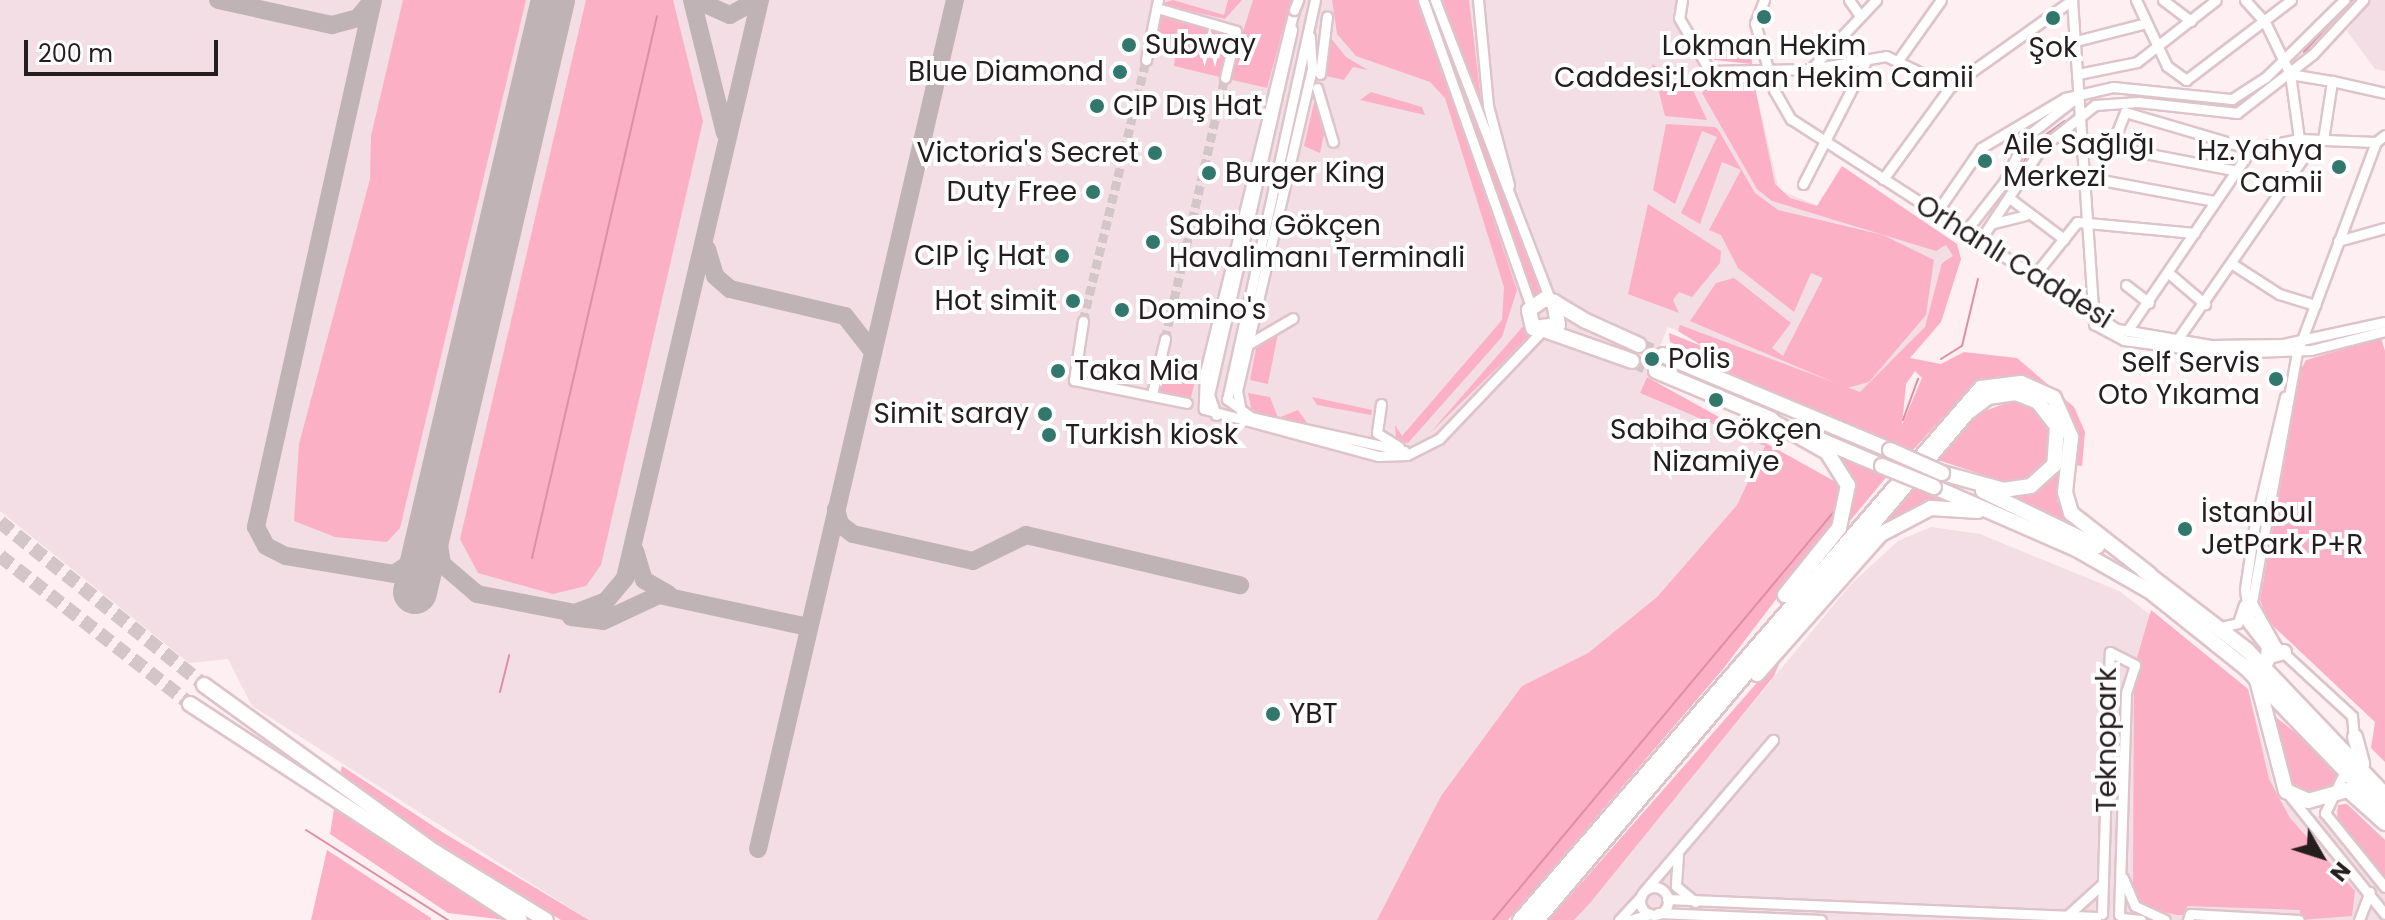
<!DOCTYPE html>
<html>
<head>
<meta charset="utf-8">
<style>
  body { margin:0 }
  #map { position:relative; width:2385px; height:920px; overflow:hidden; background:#feeff2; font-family:Poppins,sans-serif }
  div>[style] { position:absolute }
  .built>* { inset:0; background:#f2dee4 }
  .green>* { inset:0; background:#fcb0c5; transform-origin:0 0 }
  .stream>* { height:2px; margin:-1px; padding:0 1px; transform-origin:1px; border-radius:1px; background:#de8ea5 }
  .taxiway>* { height:18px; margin:-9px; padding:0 9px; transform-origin:9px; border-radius:9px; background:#c0b3b6 }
  .runway>* { height:44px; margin:-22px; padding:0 22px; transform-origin:22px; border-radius:22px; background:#c0b3b6 }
  .minor-tunnel>* { height:9px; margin-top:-4.5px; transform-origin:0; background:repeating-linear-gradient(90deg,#d3c5c8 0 9px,transparent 0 13.5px) }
  .highway-tunnel>* { height:14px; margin-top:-7px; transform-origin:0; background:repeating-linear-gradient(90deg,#d3c5c8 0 14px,transparent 0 21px) }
  .roads { filter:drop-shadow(2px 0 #ddc4ca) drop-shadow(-2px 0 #ddc4ca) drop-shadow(0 2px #ddc4ca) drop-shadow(0 -2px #ddc4ca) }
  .minor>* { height:9px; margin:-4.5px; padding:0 4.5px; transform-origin:4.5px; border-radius:4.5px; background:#fff }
  .minor>.ring { margin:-4.5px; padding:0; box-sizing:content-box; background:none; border:9px solid #fff; border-radius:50% }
  .highway>* { height:14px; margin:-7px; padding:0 7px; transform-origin:7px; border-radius:7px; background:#fff }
  .bridges { filter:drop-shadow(2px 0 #ddc4ca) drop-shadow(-2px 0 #ddc4ca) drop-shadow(0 2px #ddc4ca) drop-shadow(0 -2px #ddc4ca) }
  .minor-bridge>* { height:9px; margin:-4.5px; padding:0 4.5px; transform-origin:4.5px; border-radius:4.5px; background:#fff }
  .highway-bridge>* { height:14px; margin:-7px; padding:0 7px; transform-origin:7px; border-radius:7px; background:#fff }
  .dots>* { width:22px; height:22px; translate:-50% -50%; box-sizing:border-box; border:4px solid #fff; border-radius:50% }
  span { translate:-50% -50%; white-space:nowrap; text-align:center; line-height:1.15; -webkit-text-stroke:8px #fff; paint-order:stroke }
  .poi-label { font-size:28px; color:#261d1f }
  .left { translate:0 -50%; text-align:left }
  .right { translate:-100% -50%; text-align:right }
  .street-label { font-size:28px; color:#261d1f }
  .north { position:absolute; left:2281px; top:816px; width:80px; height:80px; -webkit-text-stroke:6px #fff; paint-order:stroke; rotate:129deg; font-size:22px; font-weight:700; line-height:32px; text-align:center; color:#261d1f }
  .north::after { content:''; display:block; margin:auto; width:28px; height:36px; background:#261d1f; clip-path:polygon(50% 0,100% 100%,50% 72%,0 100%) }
  .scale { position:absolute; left:24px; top:40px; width:194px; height:36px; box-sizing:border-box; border:4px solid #261d1f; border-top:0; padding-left:10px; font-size:24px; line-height:28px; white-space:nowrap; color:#261d1f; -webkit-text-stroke:6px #fff; paint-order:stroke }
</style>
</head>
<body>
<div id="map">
  <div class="built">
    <i style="clip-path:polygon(0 0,1677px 0,1673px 12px,1706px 75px,1754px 83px,1779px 190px,1821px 207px,1867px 192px,1956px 252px,1932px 326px,1866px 400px,1668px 327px,1640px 393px,1765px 446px,1737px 505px,1657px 597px,1588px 653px,1522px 686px,1377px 920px,589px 920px,252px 706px,228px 659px,189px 663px,0 511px)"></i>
    <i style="clip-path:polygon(2369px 0,2385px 0,2385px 71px,2375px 69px,2347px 31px)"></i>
    <i style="clip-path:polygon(1931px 527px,1980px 534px,2119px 591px,2248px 689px,2278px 800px,2342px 826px,2335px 810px,2345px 803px,2385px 840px,2385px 920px,1574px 920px,1851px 584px,1898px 541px)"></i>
  </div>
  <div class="green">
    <i style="clip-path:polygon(403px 0,526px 0,400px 528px,387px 542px,335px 537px,294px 521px,299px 444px,370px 179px,371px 136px)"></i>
    <i style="clip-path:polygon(586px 0,673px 0,703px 121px,601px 565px,586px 586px,553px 594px,478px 573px,460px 539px)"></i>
    <i style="clip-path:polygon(1173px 0,1224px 15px,1228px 0,1242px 0,1225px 19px,1160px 4px)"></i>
    <i style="clip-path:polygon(1253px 0,1291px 0,1267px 88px,1228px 79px)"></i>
    <i style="clip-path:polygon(1332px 0,1419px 0,1517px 290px,1502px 337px,1408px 443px,1396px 440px,1395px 425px,1402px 436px,1502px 320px,1504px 287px,1445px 98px,1430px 82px,1356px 56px,1337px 34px)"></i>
    <i style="clip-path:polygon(1426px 0,1543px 293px,1533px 297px,1516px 243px)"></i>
    <i style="clip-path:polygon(1443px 0,1469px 0,1483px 116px)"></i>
    <i style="clip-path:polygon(1160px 15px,1229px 34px,1220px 77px,1174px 66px,1175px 58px,1155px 53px)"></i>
    <i style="clip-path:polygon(1330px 37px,1346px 57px,1368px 70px,1353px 67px,1344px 80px,1322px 75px)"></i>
    <i style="clip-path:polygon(1699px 40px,1751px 50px,1752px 64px,1714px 60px)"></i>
    <i style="clip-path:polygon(1652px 64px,1693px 90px,1707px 120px,1665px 116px)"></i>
    <i style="clip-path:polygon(evenodd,1716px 78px,1754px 83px,1775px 184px,1790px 198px,1817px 206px,1842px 166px,1957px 244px,1961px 259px,1941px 322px,1910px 358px,1941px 364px,1964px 352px,2017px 358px,2074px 407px,2085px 432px,2082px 466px,2074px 465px,2075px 431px,2065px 405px,2022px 377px,1997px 377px,1966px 392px,1913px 450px,1700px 363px,1703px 356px,1670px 342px,1669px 333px,1704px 347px,1678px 331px,1680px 325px,1860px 392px,1925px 327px,1942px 263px,1953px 256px,1946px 245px,1936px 251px,1772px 201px,1757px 189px,1702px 93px,1716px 78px,1915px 371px,1922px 378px,1902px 425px,1906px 384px,1915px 371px)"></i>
    <i style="clip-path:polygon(1371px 92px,1422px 107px,1425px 115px,1360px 100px)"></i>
    <i style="clip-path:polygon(1315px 98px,1326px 125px,1320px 153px,1304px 146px)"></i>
    <i style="clip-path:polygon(1666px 124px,1715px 127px,1719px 131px,1755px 193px,1778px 210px,1883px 235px,1934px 260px,1926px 315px,1869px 382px,1847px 388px,1690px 321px,1716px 283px,1734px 278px,1791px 323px,1772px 348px,1783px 356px,1823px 278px,1811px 273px,1794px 312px,1738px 268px,1721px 235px,1709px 230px,1741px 170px,1722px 162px,1700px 224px,1681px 213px,1717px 137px,1702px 131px,1675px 204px,1653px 190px)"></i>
    <i style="clip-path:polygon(1648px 204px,1721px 251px,1720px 263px,1692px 297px,1679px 292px,1673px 300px,1679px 313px,1628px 294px)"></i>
    <i style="clip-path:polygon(1525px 324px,1533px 333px,1430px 433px)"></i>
    <i style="clip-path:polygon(1278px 333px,1268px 384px,1250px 380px,1257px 344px)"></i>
    <i style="clip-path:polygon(2381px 338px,2385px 351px,2385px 762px,2371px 748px,2375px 722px,2269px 622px,2260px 600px,2301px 369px,2306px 360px)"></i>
    <i style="left:1167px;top:361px;width:32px;height:33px;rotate:14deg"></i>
    <i style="clip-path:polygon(1647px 377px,1843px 486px,1834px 523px,1723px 669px,1508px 920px,1377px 920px,1441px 796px,1522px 686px,1588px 653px,1657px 597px,1737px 505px,1765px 446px,1640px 393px)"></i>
    <i style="clip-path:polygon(1248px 393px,1270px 397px,1278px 418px,1298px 410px,1310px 427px,1252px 412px)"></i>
    <i style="clip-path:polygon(1312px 397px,1372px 410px,1371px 415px,1317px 405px)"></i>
    <i style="clip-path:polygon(2014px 400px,2037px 410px,2051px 429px,2051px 458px,2035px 478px,2014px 485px,1935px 459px,1977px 414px)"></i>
    <i style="clip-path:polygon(2063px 448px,2057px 500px,2067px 521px,2006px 494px,2020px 492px)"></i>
    <i style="clip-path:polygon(1844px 457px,1888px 475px,1840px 533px,1853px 500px,1838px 458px)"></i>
    <i style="clip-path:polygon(1909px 485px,1951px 505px,1910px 512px,1870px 537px)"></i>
    <i style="clip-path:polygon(2151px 610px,2248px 689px,2269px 779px,2290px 818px,2355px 891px,2352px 916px,2300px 920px,2300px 910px,2187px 906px,2186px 915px,2177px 915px,2146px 908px,2133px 895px,2134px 668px)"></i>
    <i style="clip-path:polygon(1784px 652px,1774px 676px,1590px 903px,1574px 920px,1549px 920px)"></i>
    <i style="clip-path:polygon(2272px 714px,2307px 742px,2343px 780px,2309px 795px,2293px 790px)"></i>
    <i style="clip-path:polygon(342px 766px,442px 832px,589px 920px,561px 920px,430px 840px,339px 780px)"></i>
    <i style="clip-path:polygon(2347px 804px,2385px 840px,2385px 877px,2350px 844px,2337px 820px,2338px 805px)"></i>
    <i style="clip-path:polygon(334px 809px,421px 866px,506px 920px,448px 913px,330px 834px)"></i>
    <i style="clip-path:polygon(327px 850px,431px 918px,431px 920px,311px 920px)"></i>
  </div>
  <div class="stream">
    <i style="left:2304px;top:52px;width:71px;rotate:-47.3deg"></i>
    <i style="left:2176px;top:98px;width:46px;rotate:10.1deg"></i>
    <i style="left:2221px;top:106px;width:46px;rotate:-27.1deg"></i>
    <i style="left:2014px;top:182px;width:42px;rotate:-63.4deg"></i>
    <i style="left:2033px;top:144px;width:39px;rotate:-36deg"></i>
    <i style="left:1941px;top:359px;width:25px;rotate:-32deg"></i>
    <i style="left:1962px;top:346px;width:69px;rotate:-76.6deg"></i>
    <i style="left:1903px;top:420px;width:44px;rotate:-69.9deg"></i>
    <i style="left:532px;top:558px;width:556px;rotate:-77.01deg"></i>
    <i style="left:500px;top:692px;width:38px;rotate:-76deg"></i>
    <i style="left:306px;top:830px;width:168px;rotate:32.4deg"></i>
    <i style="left:1493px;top:920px;width:535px;rotate:-50.15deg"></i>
  </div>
  <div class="taxiway">
    <i style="left:218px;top:0;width:117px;rotate:12.4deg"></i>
    <i style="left:332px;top:25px;width:27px;rotate:-15deg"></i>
    <i style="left:358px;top:18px;width:21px;rotate:-51deg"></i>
    <i style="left:373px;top:0;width:540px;rotate:102.52deg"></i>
    <i style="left:256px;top:527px;width:21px;rotate:62deg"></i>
    <i style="left:266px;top:546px;width:22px;rotate:27deg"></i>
    <i style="left:286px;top:556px;width:109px;rotate:9.5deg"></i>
    <i style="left:394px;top:574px;width:37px;rotate:-34deg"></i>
    <i style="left:692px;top:0;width:137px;rotate:76.1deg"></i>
    <i style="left:696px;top:0;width:37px;rotate:24deg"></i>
    <i style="left:730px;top:15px;width:31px;rotate:-29deg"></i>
    <i style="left:707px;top:249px;width:28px;rotate:73deg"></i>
    <i style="left:715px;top:276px;width:20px;rotate:41deg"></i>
    <i style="left:730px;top:289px;width:118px;rotate:13.2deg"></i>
    <i style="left:845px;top:316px;width:46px;rotate:52.1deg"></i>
    <i style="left:836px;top:509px;width:16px;rotate:75deg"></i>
    <i style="left:840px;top:524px;width:16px;rotate:38deg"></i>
    <i style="left:853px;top:534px;width:123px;rotate:12.7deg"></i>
    <i style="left:973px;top:561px;width:59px;rotate:-26.1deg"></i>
    <i style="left:1026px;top:535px;width:220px;rotate:13.2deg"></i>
    <i style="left:434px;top:513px;width:52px;rotate:81.1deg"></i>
    <i style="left:442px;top:564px;width:46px;rotate:40.6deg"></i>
    <i style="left:477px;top:594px;width:100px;rotate:11deg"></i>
    <i style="left:575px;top:613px;width:33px;rotate:-21deg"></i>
    <i style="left:606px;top:601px;width:30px;rotate:-50deg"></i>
    <i style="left:625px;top:578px;width:594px;rotate:-76.85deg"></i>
    <i style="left:635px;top:551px;width:30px;rotate:73deg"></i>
    <i style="left:644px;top:580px;width:28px;rotate:30deg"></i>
    <i style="left:571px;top:617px;width:32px;rotate:7deg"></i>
    <i style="left:603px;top:621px;width:62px;rotate:-24.9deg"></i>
    <i style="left:659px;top:595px;width:152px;rotate:12.1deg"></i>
    <i style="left:758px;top:849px;width:872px;rotate:-76.94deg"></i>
  </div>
  <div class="runway">
    <i style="left:415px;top:592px;width:608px;rotate:-76.88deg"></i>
  </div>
  <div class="minor-tunnel">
    <i style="left:1083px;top:321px;width:268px;rotate:-76.4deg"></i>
    <i style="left:1165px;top:339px;width:268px;rotate:-77.1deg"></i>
  </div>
  <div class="highway-tunnel">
    <i style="left:1639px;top:345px;width:26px;rotate:23deg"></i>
    <i style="left:1632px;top:361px;width:26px;rotate:23deg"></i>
    <i style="left:0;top:522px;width:261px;rotate:38.6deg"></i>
    <i style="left:0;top:556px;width:241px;rotate:37.9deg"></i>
  </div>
  <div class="roads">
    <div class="minor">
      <i style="left:1315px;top:0;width:409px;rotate:102.4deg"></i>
      <i style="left:1227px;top:399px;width:30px;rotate:37deg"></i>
      <i style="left:1251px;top:417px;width:157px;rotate:12.5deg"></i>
      <i style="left:1423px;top:0;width:324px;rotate:70.6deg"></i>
      <i style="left:1435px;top:0;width:321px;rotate:69deg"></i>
      <i style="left:1478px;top:0;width:106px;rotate:84.6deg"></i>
      <i style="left:1488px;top:106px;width:82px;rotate:75.1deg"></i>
      <i style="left:1682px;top:0;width:18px;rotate:99deg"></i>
      <i style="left:1679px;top:18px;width:61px;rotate:59.7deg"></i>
      <i style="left:1710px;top:71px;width:101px;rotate:-1.1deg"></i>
      <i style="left:1811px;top:69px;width:76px;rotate:-9.8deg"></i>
      <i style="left:1886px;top:56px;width:71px;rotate:25.8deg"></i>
      <i style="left:1764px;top:0;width:25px;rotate:111deg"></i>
      <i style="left:1755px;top:23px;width:70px;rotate:74.2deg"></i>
      <i style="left:1774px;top:90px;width:34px;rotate:60deg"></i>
      <i style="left:1791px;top:119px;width:388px;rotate:32.8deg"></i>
      <i style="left:2117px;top:329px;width:95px;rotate:9.7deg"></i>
      <i style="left:2211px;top:345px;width:72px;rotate:-0.8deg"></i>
      <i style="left:2283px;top:344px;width:104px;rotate:-12.2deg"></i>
      <i style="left:1849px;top:0;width:16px;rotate:55deg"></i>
      <i style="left:2072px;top:0;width:325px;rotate:86.1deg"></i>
      <i style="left:2094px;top:324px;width:34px;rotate:28deg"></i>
      <i style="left:2124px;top:340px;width:96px;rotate:7.8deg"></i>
      <i style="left:2219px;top:353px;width:92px;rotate:-1.9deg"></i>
      <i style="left:2311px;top:350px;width:76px;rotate:-14.4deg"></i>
      <i style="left:2136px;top:0;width:73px;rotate:64.8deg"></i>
      <i style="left:2167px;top:66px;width:24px;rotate:36deg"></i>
      <i style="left:2186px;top:80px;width:132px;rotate:-37.3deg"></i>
      <i style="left:2163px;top:0;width:35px;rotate:37deg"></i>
      <i style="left:2245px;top:0;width:30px;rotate:48deg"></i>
      <i style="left:2265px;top:22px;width:58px;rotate:64.3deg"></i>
      <i style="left:2290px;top:74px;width:66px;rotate:82.1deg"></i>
      <i style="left:1157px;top:8px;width:82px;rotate:16.2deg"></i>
      <i style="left:1236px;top:31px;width:48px;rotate:103.2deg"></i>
      <i style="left:1294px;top:10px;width:372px;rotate:103.8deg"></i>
      <i style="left:1205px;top:371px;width:38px;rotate:92deg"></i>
      <i style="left:1204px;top:409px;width:180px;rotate:15.1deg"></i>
      <i style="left:1378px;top:456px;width:29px;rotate:-2deg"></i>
      <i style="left:1407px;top:455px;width:36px;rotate:-27deg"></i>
      <i style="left:1439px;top:439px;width:149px;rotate:-46.4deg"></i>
      <i style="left:2076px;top:41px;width:72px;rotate:-14.4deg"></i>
      <i style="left:1899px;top:59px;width:72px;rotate:-54.6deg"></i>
      <i style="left:1146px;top:60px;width:61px;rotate:-78.7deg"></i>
      <i style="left:1811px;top:69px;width:95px;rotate:-46.7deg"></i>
      <i style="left:1320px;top:74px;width:58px;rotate:-83.1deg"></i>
      <i style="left:2078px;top:74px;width:60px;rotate:-11.5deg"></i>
      <i style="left:2137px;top:62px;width:100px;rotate:-38.1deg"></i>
      <i style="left:2290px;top:74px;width:43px;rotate:9.5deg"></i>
      <i style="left:1317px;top:88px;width:56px;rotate:73.5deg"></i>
      <i style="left:2323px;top:140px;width:60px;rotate:-81.3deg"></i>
      <i style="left:2332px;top:81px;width:54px;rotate:12.8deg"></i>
      <i style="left:2082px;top:141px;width:154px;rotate:10.9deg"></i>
      <i style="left:2113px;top:142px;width:32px;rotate:-68deg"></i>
      <i style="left:2125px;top:112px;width:131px;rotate:16.4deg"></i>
      <i style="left:2085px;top:177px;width:131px;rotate:10.5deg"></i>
      <i style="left:1883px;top:179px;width:114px;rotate:-53.9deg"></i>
      <i style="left:1950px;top:87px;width:150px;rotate:-35.5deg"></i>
      <i style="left:1803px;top:184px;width:138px;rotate:-62.9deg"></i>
      <i style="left:2012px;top:200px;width:65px;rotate:36.9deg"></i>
      <i style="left:1936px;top:213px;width:79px;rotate:-55.3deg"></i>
      <i style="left:1981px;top:148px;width:98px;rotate:-30.8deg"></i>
      <i style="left:2065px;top:98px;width:49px;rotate:-12.9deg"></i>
      <i style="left:2113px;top:87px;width:120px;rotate:5.8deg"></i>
      <i style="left:2232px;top:99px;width:40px;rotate:-32.9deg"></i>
      <i style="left:2266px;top:77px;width:110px;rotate:-44.6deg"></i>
      <i style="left:1994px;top:223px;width:32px;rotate:-14deg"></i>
      <i style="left:1965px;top:232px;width:63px;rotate:-52deg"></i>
      <i style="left:2004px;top:182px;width:50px;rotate:-63.9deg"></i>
      <i style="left:2026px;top:137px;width:65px;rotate:-38.1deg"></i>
      <i style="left:2338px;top:241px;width:49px;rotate:-15.5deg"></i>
      <i style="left:1979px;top:242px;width:113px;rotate:-56.6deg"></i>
      <i style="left:2041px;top:148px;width:69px;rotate:-38.5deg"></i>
      <i style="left:2095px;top:105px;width:43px;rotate:-4deg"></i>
      <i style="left:2138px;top:102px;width:100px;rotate:6.3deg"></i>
      <i style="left:2237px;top:113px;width:96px;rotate:-37.8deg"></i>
      <i style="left:2313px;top:54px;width:74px;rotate:-47.2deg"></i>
      <i style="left:2234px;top:265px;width:54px;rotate:32.8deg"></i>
      <i style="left:2279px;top:294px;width:38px;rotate:17deg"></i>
      <i style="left:2171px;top:275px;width:45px;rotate:40.5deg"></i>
      <i style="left:2033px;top:277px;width:70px;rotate:-51.3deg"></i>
      <i style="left:2077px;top:222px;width:118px;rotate:5.4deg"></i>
      <i style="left:2126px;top:285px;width:29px;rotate:38deg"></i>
      <i style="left:1083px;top:321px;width:60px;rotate:98.7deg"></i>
      <i style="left:1074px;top:380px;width:115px;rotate:11.5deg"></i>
      <i style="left:2127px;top:331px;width:220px;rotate:-55.7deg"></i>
      <i style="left:2251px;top:149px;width:49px;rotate:-11.8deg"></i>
      <i style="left:2299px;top:139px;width:77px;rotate:2.2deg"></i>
      <i style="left:2376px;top:142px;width:11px;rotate:-38deg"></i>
      <i style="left:2177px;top:340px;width:242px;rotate:-55.3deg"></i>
      <i style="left:1247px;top:345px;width:53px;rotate:-30.4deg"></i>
      <i style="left:2300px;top:345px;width:217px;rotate:-69.5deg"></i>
      <i style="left:2297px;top:352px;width:255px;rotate:100.2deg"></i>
      <i style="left:2252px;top:603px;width:49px;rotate:60.8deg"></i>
      <i style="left:2276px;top:646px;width:103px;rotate:42.6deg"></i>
      <i style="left:2352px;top:716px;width:23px;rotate:85deg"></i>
      <i style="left:1152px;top:394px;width:57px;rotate:-76.7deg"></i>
      <i style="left:1381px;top:404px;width:29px;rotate:98deg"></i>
      <i style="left:1377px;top:433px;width:26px;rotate:32deg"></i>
      <i style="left:1241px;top:411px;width:20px;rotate:-101deg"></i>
      <i style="left:1237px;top:391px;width:332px;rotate:-76.9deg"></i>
      <i style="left:1312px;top:68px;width:32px;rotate:-94deg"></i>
      <i style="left:1216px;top:415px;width:21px;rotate:-109deg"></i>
      <i style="left:1209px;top:395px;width:375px;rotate:-77.2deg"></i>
      <i style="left:2250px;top:622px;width:33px;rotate:-99deg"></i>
      <i style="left:2245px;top:589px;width:61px;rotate:-81.5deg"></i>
      <i style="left:2254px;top:529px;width:136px;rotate:-76.8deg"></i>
      <i style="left:2221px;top:627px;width:17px;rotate:-13deg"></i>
      <i style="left:2238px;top:623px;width:19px;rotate:-72deg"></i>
      <i style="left:2346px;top:769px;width:49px;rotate:115.5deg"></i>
      <i style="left:2325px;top:813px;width:95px;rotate:51deg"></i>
      <i style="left:2288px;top:794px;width:154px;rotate:51.1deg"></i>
      <i style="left:1678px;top:855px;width:31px;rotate:94deg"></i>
      <i style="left:1676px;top:886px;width:25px;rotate:40deg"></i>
      <i style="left:2123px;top:878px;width:30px;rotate:67deg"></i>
      <i style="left:2135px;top:906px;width:33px;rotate:25deg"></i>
      <i class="ring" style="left:1640px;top:887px;width:19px;height:19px"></i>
      <i style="left:1646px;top:889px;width:196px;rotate:-49.6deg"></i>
      <i style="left:1667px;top:899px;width:430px;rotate:2.4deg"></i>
      <i style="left:1658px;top:913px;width:163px;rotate:2.5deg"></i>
      <i style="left:2069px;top:914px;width:43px;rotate:-42.2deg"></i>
      <i style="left:2102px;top:914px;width:262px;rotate:-88.3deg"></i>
      <i style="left:2110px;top:652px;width:28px;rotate:27deg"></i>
      <i style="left:2135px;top:665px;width:29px;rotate:108deg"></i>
      <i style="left:2126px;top:693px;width:222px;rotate:91.8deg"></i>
      <i style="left:2122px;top:918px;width:19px;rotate:6deg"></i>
      <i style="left:1619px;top:920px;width:33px;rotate:-47deg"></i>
      <i style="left:1630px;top:920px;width:21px;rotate:-17deg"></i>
      <i style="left:2188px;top:920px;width:6px;rotate:-72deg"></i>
      <i style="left:2190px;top:914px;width:109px;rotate:3.2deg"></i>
      <i style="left:2359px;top:920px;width:30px;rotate:-69deg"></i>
    </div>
    <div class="highway">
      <i style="left:1554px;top:302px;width:23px;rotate:80deg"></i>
      <i style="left:1558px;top:325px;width:25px;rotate:173deg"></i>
      <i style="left:1533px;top:328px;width:18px;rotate:-103deg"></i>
      <i style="left:1529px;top:310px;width:19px;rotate:-35deg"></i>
      <i style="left:1545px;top:299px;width:9px;rotate:18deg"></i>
      <i style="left:1554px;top:302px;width:37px;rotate:31deg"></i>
      <i style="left:1586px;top:321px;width:58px;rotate:24.4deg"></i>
      <i style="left:1547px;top:331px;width:90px;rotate:19.4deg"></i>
      <i style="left:1663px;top:355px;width:246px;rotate:22.7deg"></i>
      <i style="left:1656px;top:371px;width:125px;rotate:22.7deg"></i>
      <i style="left:1763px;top:416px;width:73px;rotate:29.4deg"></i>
      <i style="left:1827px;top:452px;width:39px;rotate:58deg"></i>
      <i style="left:1848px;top:485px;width:44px;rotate:101.8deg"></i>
      <i style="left:1839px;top:528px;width:86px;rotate:128.9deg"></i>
      <i style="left:1816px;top:438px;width:72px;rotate:23deg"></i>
      <i style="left:1934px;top:487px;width:155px;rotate:23.6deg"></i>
      <i style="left:2076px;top:549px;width:86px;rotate:29.8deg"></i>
      <i style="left:2151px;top:592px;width:123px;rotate:38.7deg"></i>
      <i style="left:2247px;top:669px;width:199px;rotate:46deg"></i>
      <i style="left:1983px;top:491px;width:127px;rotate:25.8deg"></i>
      <i style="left:2144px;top:571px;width:130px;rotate:37.5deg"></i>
      <i style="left:2247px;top:650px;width:200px;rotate:46.4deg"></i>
      <i style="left:2250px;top:622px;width:31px;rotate:52deg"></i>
      <i style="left:2269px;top:646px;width:12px;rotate:95deg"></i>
      <i style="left:2284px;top:652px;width:16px;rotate:165deg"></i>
      <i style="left:2269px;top:656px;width:27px;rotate:117deg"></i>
      <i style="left:2257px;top:680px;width:115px;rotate:75.4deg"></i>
      <i style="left:2286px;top:791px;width:24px;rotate:24deg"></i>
      <i style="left:2308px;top:801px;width:41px;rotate:-15.4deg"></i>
      <i style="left:2348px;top:790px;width:50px;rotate:41.7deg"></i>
      <i style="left:1757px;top:674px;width:187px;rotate:-48.5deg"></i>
      <i style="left:1881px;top:534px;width:56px;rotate:-27.5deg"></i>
      <i style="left:1931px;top:508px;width:47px;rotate:3.7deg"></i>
      <i style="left:204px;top:685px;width:285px;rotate:35.9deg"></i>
      <i style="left:435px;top:852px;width:130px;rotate:31.5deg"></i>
      <i style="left:190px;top:704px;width:394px;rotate:33.2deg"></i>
      <i style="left:2355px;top:737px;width:28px;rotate:75deg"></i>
      <i style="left:1520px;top:920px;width:704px;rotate:-49.09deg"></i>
      <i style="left:1981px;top:388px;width:40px;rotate:-7.1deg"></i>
      <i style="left:2021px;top:383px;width:36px;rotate:24deg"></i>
      <i style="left:2054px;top:398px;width:43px;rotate:66.4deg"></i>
      <i style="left:2071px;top:437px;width:55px;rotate:96.2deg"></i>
      <i style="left:2065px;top:492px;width:22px;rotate:74deg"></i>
      <i style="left:2071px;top:513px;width:99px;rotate:38deg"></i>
      <i style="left:1537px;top:920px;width:665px;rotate:-49.7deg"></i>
      <i style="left:1967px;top:413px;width:26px;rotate:-37deg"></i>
      <i style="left:1988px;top:397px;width:28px;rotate:-8deg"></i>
      <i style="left:2016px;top:393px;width:24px;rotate:22deg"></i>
      <i style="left:2038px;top:402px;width:31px;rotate:52deg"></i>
      <i style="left:2057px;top:426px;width:39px;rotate:94deg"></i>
      <i style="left:2054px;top:465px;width:31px;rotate:138deg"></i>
      <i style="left:2031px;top:486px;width:27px;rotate:172deg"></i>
      <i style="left:2004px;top:490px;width:64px;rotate:-164.7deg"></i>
    </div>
  </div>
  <div class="bridges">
    <div class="minor-bridge">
      <i style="left:1294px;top:10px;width:11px;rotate:-68deg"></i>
    </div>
    <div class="highway-bridge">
      <i style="left:1890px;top:450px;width:57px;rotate:23.9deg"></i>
      <i style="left:1882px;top:466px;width:56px;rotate:22deg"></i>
    </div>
  </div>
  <div class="dots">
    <i style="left:1764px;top:17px;background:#32776c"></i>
    <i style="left:2053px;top:18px;background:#32776c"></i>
    <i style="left:1129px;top:45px;background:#32776c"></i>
    <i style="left:1120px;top:72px;background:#32776c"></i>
    <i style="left:1097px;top:106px;background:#32776c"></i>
    <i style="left:1155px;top:153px;background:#32776c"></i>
    <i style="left:1985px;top:161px;background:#32776c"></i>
    <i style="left:2339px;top:167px;background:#32776c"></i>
    <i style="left:1209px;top:173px;background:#32776c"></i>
    <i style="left:1093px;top:192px;background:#32776c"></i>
    <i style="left:1153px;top:242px;background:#32776c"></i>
    <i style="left:1062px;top:256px;background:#32776c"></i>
    <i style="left:1073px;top:301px;background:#32776c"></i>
    <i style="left:1122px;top:310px;background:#32776c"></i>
    <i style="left:1652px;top:359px;background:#32776c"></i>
    <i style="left:1058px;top:371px;background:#32776c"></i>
    <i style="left:2276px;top:379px;background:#32776c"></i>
    <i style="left:1716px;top:400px;background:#32776c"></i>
    <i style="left:1045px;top:414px;background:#32776c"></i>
    <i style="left:1049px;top:435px;background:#32776c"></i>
    <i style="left:2185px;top:529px;background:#32776c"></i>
    <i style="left:1273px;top:714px;background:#32776c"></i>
  </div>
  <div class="poi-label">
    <span class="left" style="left:1145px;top:45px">Subway</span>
    <span style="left:1764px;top:62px">Lokman Hekim<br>Caddesi;Lokman Hekim Camii</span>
    <span style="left:2053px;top:48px">Şok</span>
    <span class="right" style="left:1104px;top:72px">Blue Diamond</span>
    <span class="left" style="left:1113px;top:106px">CIP Dış Hat</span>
    <span class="left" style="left:2003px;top:161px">Aile Sağlığı<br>Merkezi</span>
    <span class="right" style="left:2323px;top:167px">Hz.Yahya<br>Camii</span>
    <span class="right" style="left:1139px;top:153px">Victoria's Secret</span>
    <span class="left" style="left:1225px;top:173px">Burger King</span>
    <span class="right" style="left:1077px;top:192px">Duty Free</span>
    <span class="left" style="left:1169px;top:242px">Sabiha Gökçen<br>Havalimanı Terminali</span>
    <span class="right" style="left:1046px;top:256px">CIP İç Hat</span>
    <span class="right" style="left:1057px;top:301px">Hot simit</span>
    <span class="left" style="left:1138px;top:310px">Domino's</span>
    <span class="left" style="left:1668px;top:359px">Polis</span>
    <span class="right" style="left:2260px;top:379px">Self Servis<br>Oto Yıkama</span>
    <span class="left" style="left:1074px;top:371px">Taka Mia</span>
    <span class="right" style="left:1029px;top:414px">Simit saray</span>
    <span style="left:1716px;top:446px">Sabiha Gökçen<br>Nizamiye</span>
    <span class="left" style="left:1065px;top:435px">Turkish kiosk</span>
    <span class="left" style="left:2201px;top:529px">İstanbul<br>JetPark P+R</span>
    <span class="left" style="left:1289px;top:714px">YBT</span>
  </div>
  <div class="street-label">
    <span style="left:2014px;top:262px;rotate:32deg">Orhanlı Caddesi</span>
    <span style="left:2107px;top:740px;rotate:-90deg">Teknopark</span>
  </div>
  <div class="north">N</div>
  <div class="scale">200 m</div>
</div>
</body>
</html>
